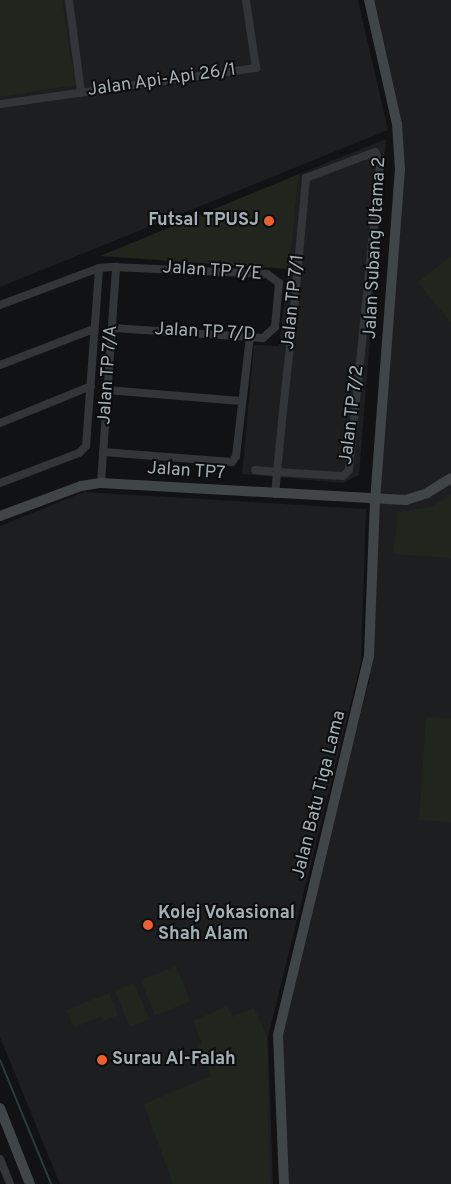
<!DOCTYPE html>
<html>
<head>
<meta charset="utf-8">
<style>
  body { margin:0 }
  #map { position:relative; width:451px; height:1184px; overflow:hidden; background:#111213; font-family:Overpass,sans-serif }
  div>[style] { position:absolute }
  .built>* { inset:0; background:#1d1e20 }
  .green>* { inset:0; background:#20261e; transform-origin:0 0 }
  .stream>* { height:2px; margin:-1px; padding:0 1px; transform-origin:1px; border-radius:1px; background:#2b3b3b }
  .street>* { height:8px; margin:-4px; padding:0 4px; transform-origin:4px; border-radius:4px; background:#323638 }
  .secondary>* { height:10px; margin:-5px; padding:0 5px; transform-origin:5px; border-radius:5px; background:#404548 }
  .dots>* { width:14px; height:14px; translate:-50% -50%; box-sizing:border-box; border:2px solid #0c0d0e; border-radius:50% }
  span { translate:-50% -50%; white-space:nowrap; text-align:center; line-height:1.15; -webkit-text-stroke:4px #0c0d0e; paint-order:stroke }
  .street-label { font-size:18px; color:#a3afb4 }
  .poi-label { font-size:18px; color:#a3afb4; font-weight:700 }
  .right { translate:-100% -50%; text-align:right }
  .left { translate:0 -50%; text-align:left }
</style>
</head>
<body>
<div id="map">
  <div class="built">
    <i style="clip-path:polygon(0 0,358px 0,388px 130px,0 287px)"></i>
    <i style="clip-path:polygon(369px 0,451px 0,451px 1184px,280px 1184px,275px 1034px,369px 682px,371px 658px,400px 126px)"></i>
    <i style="clip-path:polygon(386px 139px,359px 475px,343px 483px,242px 474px,254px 345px,279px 346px,299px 174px)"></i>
    <i style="clip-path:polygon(84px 492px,366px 509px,361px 662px,268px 1037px,273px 1184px,60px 1184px,0 1037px,0 526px)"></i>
  </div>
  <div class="green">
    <i style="clip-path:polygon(0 0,62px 0,75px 85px,0 97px)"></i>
    <i style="clip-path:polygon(299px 174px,289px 269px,100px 256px)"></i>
    <i style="clip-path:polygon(451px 256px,451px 323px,418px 282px)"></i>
    <i style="clip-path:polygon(451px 495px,451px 558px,393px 554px,398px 512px,431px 507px)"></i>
    <i style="clip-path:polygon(426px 717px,451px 718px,451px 822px,419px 820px)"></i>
    <i style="left:176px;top:966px;width:38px;height:38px;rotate:68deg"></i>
    <i style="left:134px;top:983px;width:39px;height:21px;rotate:67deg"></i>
    <i style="clip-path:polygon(109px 993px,118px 1015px,104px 1021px,102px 1016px,74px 1028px,66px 1010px)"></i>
    <i style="clip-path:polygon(227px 1006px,232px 1017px,254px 1008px,267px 1036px,270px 1184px,173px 1184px,144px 1104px,211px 1076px,198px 1045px,202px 1043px,193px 1021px)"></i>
  </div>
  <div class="stream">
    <i style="left:0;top:1060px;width:134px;rotate:67.6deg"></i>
  </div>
  <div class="street">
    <i style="left:69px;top:0;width:94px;rotate:82.6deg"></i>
    <i style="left:0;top:104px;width:259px;rotate:-8deg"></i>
    <i style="left:256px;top:68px;width:69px;rotate:-98.4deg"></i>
    <i style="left:0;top:305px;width:106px;rotate:-20.5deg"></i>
    <i style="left:99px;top:268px;width:13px;rotate:-4deg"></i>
    <i style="left:112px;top:267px;width:155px;rotate:2.6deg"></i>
    <i style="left:267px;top:274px;width:15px;rotate:37deg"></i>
    <i style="left:279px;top:283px;width:44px;rotate:95.2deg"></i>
    <i style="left:275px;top:327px;width:16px;rotate:137deg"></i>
    <i style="left:263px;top:338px;width:151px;rotate:-176.2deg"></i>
    <i style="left:0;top:365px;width:101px;rotate:-21deg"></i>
    <i style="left:107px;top:390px;width:134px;rotate:4.7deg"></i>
    <i style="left:0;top:423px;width:98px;rotate:-22.1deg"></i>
    <i style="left:103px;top:452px;width:129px;rotate:4.4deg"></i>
    <i style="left:232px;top:462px;width:7px;rotate:-56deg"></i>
    <i style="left:236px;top:456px;width:120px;rotate:-83.3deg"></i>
    <i style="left:255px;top:470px;width:22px;rotate:5deg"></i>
    <i style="left:277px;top:472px;width:66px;rotate:3.5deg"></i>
    <i style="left:343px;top:476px;width:8px;rotate:-45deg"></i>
    <i style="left:349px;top:470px;width:309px;rotate:-84.2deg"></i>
    <i style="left:380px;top:163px;width:12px;rotate:-114deg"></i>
    <i style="left:375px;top:152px;width:74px;rotate:159.4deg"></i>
    <i style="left:306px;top:178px;width:121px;rotate:95.2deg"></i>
    <i style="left:295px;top:299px;width:113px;rotate:96.1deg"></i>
    <i style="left:283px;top:411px;width:61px;rotate:95.6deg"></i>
    <i style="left:277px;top:472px;width:22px;rotate:95deg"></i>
    <i style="left:0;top:483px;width:85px;rotate:-20.8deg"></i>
    <i style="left:79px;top:453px;width:10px;rotate:-45deg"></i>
    <i style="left:86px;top:446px;width:178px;rotate:-85.8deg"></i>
    <i style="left:101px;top:483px;width:217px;rotate:-86deg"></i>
    <i style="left:0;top:1159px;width:27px;rotate:68deg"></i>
  </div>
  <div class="secondary">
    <i style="left:0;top:516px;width:86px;rotate:-20.3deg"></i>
    <i style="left:81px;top:486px;width:20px;rotate:-9deg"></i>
    <i style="left:101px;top:483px;width:305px;rotate:3.2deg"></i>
    <i style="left:406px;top:500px;width:22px;rotate:-18deg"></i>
    <i style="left:427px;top:493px;width:28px;rotate:-32deg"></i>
    <i style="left:0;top:1108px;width:82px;rotate:68.5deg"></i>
    <i style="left:284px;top:1184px;width:149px;rotate:-92.3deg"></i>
    <i style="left:278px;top:1035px;width:390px;rotate:-76.5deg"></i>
    <i style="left:369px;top:656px;width:155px;rotate:-87.8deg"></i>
    <i style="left:375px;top:501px;width:332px;rotate:-85.7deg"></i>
    <i style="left:400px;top:170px;width:46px;rotate:-93.7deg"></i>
    <i style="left:397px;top:124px;width:127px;rotate:-102.7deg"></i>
  </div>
  <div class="dots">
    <i style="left:269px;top:221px;background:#f0602c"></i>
    <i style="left:148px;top:925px;background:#f0602c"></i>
    <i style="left:102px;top:1060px;background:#f0602c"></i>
  </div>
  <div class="street-label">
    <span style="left:162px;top:81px;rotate:-8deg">Jalan Api-Api 26/1</span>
    <span style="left:376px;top:248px;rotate:-87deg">Jalan Subang Utama 2</span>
    <span style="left:212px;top:272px;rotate:4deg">Jalan TP 7/E</span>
    <span style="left:294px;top:302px;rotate:-84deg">Jalan TP 7/1</span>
    <span style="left:205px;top:333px;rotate:3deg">Jalan TP 7/D</span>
    <span style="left:109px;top:375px;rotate:-86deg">Jalan TP 7/A</span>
    <span style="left:353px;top:415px;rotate:-83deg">Jalan TP 7/2</span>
    <span style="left:186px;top:472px;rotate:4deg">Jalan TP7</span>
    <span style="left:320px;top:795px;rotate:-76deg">Jalan Batu Tiga Lama</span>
  </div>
  <div class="poi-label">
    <span class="right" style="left:259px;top:221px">Futsal TPUSJ</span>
    <span class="left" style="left:158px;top:925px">Kolej Vokasional<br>Shah Alam</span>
    <span class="left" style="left:112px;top:1060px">Surau Al-Falah</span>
  </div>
</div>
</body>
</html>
